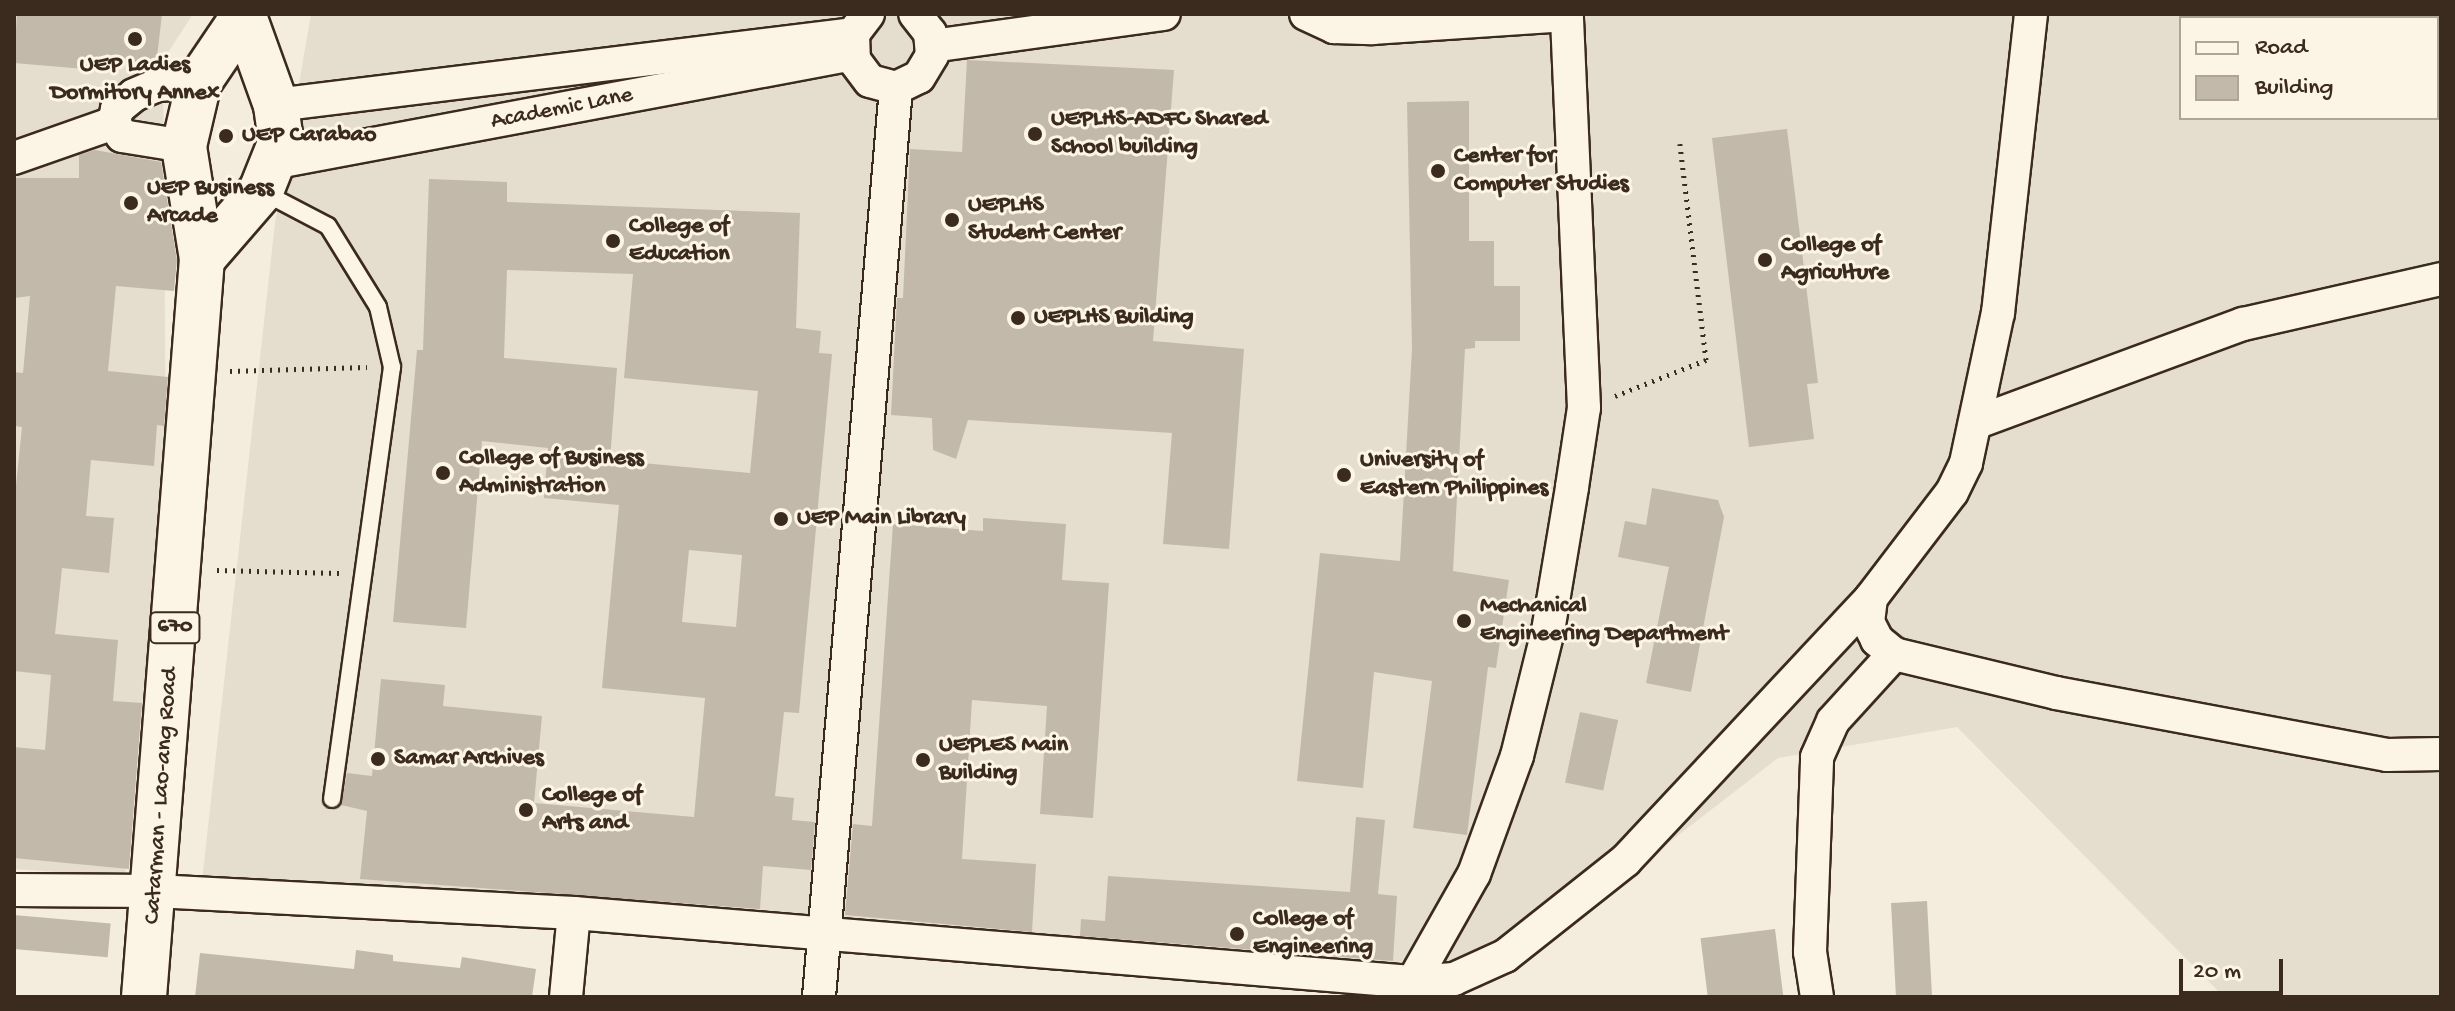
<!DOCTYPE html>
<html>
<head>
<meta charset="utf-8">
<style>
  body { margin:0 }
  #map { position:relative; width:2455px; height:1011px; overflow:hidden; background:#f4eddd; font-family:"Gochi Hand",sans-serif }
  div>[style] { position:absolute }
  .built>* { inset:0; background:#e5ddce }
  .building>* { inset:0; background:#c3b9aa; transform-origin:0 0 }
  .path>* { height:5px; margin-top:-2.5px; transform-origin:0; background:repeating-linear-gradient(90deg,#3b2a1e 0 2px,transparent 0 8px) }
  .roads { filter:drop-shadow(2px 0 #3b2a1e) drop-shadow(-2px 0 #3b2a1e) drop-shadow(0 2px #3b2a1e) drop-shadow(0 -2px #3b2a1e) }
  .lane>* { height:16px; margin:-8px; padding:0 8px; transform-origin:8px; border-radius:8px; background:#fcf5e5 }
  .street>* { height:32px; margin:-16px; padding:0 16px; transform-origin:16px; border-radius:16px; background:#fcf5e5 }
  .primary>* { height:44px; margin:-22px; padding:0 22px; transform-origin:22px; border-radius:22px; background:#fcf5e5 }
  .dots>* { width:22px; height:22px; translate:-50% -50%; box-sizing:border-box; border:4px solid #fcf5e5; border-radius:50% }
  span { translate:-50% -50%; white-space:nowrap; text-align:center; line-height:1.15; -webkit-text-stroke:6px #fcf5e5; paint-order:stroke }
  .shield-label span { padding:2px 6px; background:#fcf5e5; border:2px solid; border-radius:6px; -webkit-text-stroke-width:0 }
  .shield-label { font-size:22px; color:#3b2a1e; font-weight:700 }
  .poi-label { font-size:24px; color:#3b2a1e; font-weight:700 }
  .left { translate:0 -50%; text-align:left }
  .street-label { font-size:24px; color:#3b2a1e }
  .frame { position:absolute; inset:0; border:16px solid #3b2a1e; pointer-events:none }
  .legend { position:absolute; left:2179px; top:16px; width:260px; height:104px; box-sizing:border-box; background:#fcf5e5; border:2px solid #afa495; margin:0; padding:10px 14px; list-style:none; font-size:24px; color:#3b2a1e }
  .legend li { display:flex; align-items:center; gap:16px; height:40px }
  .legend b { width:40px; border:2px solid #afa495 }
  .scale { position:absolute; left:2179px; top:959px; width:104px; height:36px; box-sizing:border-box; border:4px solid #3b2a1e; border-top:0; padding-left:10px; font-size:24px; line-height:28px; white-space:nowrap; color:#3b2a1e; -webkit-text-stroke:6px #fcf5e5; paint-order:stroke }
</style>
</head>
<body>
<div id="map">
  <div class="built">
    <i style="clip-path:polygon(14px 14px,193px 14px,163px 60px,166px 461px,125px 877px,14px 869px)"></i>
    <i style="clip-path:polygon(evenodd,311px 14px,2441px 14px,2441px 997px,2224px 997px,1957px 727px,1778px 758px,1481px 988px,202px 881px,275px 223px,311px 14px,2181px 18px,2437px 18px,2437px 118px,2181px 118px,2181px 18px)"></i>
  </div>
  <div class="building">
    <i style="clip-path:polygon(17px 14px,162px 14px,156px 66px,98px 62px,97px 70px,14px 63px)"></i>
    <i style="clip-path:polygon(967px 60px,1174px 70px,1153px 341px,1244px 349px,1229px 549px,1163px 544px,1172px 433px,968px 420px,956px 459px,933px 450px,932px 418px,891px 415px,897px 298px,903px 298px,910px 149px,962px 152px)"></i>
    <i style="clip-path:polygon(1469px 101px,1469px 241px,1494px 241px,1494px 286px,1520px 286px,1520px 341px,1475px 341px,1475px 348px,1465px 349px,1453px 571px,1509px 580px,1496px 668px,1488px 667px,1467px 835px,1413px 828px,1432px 681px,1374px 672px,1363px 788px,1297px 781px,1320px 553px,1400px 561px,1412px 349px,1407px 102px)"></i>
    <i style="clip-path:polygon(1787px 129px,1818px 383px,1807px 384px,1814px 439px,1749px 447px,1712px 138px)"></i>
    <i style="clip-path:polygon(95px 150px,161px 162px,177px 260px,174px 291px,116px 286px,108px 371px,168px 377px,164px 426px,157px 425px,154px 466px,91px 460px,86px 516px,114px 518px,109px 573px,62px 568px,55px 634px,118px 640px,113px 701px,142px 703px,129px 869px,14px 858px,14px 747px,45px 750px,51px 675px,14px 671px,14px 505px,22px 427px,14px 426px,14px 372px,23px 373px,30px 296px,14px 298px,14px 178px,79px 178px,79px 155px)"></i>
    <i style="clip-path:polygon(evenodd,429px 179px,507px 182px,507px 202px,800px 213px,796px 328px,821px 331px,819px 353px,832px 354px,799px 713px,784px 712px,775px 796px,794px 798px,792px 820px,815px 822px,811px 870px,763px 866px,760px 909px,360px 879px,367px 811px,341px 805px,347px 773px,372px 776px,381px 679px,445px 685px,443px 706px,542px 716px,534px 803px,694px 817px,705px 698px,602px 688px,619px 505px,544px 498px,548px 448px,482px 441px,466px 628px,393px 622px,417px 350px,423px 350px,429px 179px,507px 270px,633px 274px,624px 378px,758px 391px,750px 473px,610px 460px,617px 368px,504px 358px,507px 270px,429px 179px,689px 550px,742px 555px,736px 627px,682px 622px,689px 550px)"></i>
    <i style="clip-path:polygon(1652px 488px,1718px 500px,1724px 517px,1691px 692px,1646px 683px,1669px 567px,1618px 557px,1625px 521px,1646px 525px)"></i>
    <i style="clip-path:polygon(983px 518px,1066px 524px,1062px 580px,1109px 583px,1093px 818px,1040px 814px,1047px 706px,972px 700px,962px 859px,1036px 864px,1032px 932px,845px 915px,853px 824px,872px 826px,893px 524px,983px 531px)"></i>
    <i style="left:1580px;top:712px;width:39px;height:72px;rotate:12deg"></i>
    <i style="clip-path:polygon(1356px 817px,1385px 820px,1378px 894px,1397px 896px,1393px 961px,1080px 936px,1081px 919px,1105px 921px,1108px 876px,1350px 892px)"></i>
    <i style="left:1927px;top:901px;width:96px;height:36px;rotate:87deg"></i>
    <i style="left:14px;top:915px;width:97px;height:34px;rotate:5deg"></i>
    <i style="left:1775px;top:929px;width:68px;height:75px;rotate:83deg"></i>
    <i style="clip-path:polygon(356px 950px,393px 955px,393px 961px,460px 968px,462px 957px,536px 969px,532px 997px,195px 997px,200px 953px,354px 969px)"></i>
  </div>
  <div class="path">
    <i style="left:230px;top:371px;width:137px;rotate:-1.7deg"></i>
    <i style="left:1615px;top:396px;width:98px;rotate:-21.6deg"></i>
    <i style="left:1706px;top:360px;width:218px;rotate:-96.9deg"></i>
    <i style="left:217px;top:570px;width:122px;rotate:1.4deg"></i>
  </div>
  <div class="roads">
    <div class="lane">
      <i style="left:263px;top:192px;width:73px;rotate:27.6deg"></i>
      <i style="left:328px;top:226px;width:95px;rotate:58.3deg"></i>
      <i style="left:378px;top:307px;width:62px;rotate:76.9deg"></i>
      <i style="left:392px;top:367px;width:436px;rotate:97.9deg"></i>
    </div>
    <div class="street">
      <i style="left:868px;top:14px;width:25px;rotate:127deg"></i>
      <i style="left:853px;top:34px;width:26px;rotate:88deg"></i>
      <i style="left:854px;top:60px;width:26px;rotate:53deg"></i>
      <i style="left:870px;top:81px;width:27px;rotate:15deg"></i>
      <i style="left:896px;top:88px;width:25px;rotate:-26deg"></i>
      <i style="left:919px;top:77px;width:26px;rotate:-59deg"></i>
      <i style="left:932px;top:55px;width:22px;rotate:-95deg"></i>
      <i style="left:930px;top:33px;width:24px;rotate:-128deg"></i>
      <i style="left:1306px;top:14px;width:31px;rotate:25deg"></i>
      <i style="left:1334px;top:27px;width:38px;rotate:2deg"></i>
      <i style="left:1372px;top:28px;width:195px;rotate:-3.8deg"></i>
      <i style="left:932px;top:46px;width:234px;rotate:-7.9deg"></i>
      <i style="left:276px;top:105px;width:581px;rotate:-7.01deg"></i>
      <i style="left:114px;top:123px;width:15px;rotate:58deg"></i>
      <i style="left:122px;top:136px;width:63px;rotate:9.2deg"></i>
      <i style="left:14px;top:158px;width:106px;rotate:-19.3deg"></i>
      <i style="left:114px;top:123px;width:14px;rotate:-78deg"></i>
      <i style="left:117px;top:109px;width:22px;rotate:-39deg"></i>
      <i style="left:134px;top:95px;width:26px;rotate:-23deg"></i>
      <i style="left:158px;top:85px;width:41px;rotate:-4.2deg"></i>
      <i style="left:272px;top:163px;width:591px;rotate:-10.63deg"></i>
      <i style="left:1975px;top:423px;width:286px;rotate:-20.3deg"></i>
      <i style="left:2243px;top:324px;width:203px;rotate:-12.8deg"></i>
      <i style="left:1871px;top:598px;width:24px;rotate:97deg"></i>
      <i style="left:1868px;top:622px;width:20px;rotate:63deg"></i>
      <i style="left:1877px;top:640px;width:22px;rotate:39deg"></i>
      <i style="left:1894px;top:654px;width:167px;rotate:13.5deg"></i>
      <i style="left:2056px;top:693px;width:337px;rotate:10.6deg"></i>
      <i style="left:2387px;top:755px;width:54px;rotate:-1.1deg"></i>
      <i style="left:14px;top:890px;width:141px;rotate:0.4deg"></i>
      <i style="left:155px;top:891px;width:420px;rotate:3deg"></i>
      <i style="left:574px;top:913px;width:843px;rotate:4.7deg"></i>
      <i style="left:1414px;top:982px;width:40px;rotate:-4.3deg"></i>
      <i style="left:1454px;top:979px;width:56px;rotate:-24.3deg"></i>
      <i style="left:1505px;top:956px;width:154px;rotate:-38.4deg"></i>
      <i style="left:1626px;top:860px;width:359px;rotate:-46.9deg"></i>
      <i style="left:1871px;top:598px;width:133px;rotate:-52.6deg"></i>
      <i style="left:1952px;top:492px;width:32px;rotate:-64deg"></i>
      <i style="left:1966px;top:463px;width:153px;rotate:-78deg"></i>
      <i style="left:1998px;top:313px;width:301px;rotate:-83.7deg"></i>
      <i style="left:1406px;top:994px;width:138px;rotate:-60.5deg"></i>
      <i style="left:1474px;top:874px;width:126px;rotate:-70deg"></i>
      <i style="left:1517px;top:756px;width:129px;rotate:-76.1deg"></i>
      <i style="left:1548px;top:631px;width:146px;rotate:-80.5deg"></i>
      <i style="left:1572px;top:487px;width:80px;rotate:-81.4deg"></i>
      <i style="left:1584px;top:408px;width:394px;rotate:-92.5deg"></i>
      <i style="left:566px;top:997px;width:84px;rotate:-84.6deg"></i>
      <i style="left:819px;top:997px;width:912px;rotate:-85.16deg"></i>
      <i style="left:1817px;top:997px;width:46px;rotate:-98.8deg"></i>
      <i style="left:1810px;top:952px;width:195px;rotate:-87.9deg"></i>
      <i style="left:1817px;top:757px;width:39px;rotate:-66deg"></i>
      <i style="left:1833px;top:721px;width:91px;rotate:-47.7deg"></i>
    </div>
    <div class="primary">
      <i style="left:202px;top:259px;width:90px;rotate:-49.1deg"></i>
      <i style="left:261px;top:191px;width:54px;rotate:-68.2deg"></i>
      <i style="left:281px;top:141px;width:36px;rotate:-98deg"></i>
      <i style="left:276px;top:105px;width:95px;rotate:-109.8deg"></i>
      <i style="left:144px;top:997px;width:740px;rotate:-85.51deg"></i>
      <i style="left:202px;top:259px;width:114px;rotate:-99.1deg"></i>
      <i style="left:184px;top:146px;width:66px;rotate:-76.8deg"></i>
      <i style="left:199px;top:82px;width:82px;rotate:-55.9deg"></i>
    </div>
  </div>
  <div class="dots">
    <i style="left:135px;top:39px;background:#3b2a1e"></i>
    <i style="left:1035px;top:134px;background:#3b2a1e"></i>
    <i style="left:226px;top:136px;background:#3b2a1e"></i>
    <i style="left:1438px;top:171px;background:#3b2a1e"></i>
    <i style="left:131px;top:203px;background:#3b2a1e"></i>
    <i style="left:952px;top:220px;background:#3b2a1e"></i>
    <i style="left:613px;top:241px;background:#3b2a1e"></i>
    <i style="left:1765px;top:260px;background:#3b2a1e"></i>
    <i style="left:1018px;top:318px;background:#3b2a1e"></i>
    <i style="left:443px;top:473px;background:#3b2a1e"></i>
    <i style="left:1344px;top:475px;background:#3b2a1e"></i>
    <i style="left:781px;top:519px;background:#3b2a1e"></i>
    <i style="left:1464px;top:621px;background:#3b2a1e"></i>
    <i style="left:378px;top:759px;background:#3b2a1e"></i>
    <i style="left:923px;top:760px;background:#3b2a1e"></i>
    <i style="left:526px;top:810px;background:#3b2a1e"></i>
    <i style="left:1237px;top:934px;background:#3b2a1e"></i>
  </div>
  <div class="shield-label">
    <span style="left:175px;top:628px">670</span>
  </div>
  <div class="poi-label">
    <span style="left:135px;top:80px">UEP Ladies<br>Dormitory Annex</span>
    <span class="left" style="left:1051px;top:134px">UEPLHS-ADFC Shared<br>School building</span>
    <span class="left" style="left:242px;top:136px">UEP Carabao</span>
    <span class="left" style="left:1454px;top:171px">Center for<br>Computer Studies</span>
    <span class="left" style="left:147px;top:203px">UEP Business<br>Arcade</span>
    <span class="left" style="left:968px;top:220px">UEPLHS<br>Student Center</span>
    <span class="left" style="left:629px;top:241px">College of<br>Education</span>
    <span class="left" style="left:1781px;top:260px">College of<br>Agriculture</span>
    <span class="left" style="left:1034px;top:318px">UEPLHS Building</span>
    <span class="left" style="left:459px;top:473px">College of Business<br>Administration</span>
    <span class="left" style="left:1360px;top:475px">University of<br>Eastern Philippines</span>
    <span class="left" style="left:797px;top:519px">UEP Main Library</span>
    <span class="left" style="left:1480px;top:621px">Mechanical<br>Engineering Department</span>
    <span class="left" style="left:939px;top:760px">UEPLES Main<br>Building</span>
    <span class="left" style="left:394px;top:759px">Samar Archives</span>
    <span class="left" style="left:542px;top:810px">College of<br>Arts and</span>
    <span class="left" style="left:1253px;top:934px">College of<br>Engineering</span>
  </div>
  <div class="street-label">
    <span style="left:562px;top:109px;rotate:-11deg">Academic Lane</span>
    <span style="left:162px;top:796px;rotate:-86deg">Catarman - Lao-ang Road</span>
  </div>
  <div class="frame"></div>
  <ul class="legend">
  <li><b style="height:10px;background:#fcf5e5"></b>Road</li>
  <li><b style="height:22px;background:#c3b9aa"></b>Building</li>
  </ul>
  <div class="scale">20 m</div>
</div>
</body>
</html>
